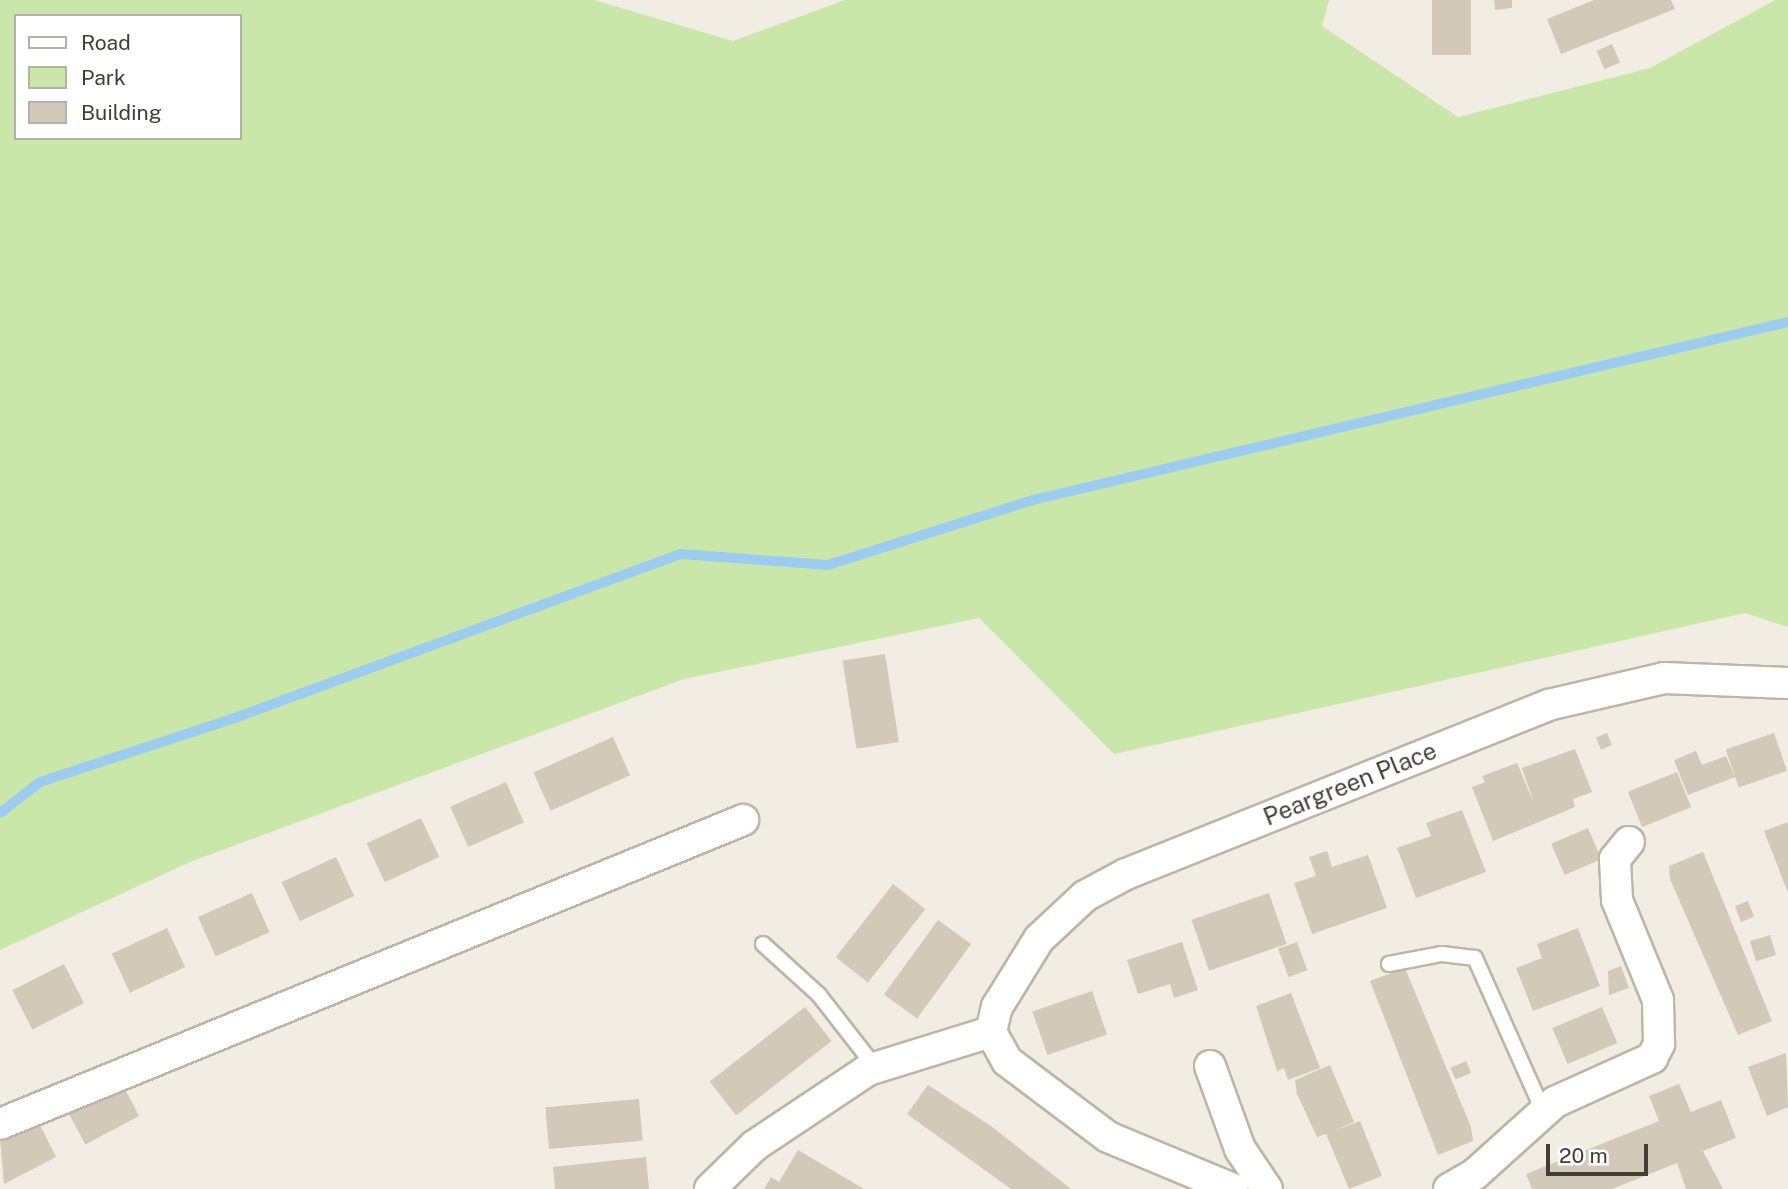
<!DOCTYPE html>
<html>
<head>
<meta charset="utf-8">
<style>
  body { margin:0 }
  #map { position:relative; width:1788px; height:1189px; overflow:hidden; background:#f1ede2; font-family:"Public Sans",sans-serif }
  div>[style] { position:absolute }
  .green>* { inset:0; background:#cae7aa }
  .stream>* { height:10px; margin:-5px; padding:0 5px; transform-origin:5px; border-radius:5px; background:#9ccdf0 }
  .building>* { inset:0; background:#d3c9b8; transform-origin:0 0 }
  .roads { filter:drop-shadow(2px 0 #bdb5a5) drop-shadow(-2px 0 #bdb5a5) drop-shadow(0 2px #bdb5a5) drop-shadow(0 -2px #bdb5a5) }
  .service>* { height:14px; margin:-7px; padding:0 7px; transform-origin:7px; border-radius:7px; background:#fff }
  .minor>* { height:30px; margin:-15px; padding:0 15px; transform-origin:15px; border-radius:15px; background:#fff }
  span { translate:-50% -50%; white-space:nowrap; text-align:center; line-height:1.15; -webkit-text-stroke:6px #fff; paint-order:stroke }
  .street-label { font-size:24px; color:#433d33 }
  .legend { position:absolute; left:14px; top:14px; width:228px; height:126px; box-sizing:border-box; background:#fff; border:2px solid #b4b1ad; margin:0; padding:9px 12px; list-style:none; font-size:21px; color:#433d33 }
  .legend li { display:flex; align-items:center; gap:14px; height:35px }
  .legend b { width:35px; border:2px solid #b4b1ad }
  .scale { position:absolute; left:1546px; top:1144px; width:102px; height:32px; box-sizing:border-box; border:4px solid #433d33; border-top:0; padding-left:9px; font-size:21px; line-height:24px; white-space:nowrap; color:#433d33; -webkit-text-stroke:5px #fff; paint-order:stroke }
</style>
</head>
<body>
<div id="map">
  <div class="green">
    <i style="clip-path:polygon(evenodd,0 0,594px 0,733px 41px,845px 0,1329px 0,1322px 26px,1458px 117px,1650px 68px,1775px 0,1788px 0,1788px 627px,1745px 613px,1114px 754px,979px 618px,684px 679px,190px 862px,0 950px,0 0,16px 16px,240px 16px,240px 138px,16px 138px,16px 16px)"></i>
  </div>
  <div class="stream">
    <i style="left:0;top:813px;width:51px;rotate:-37.8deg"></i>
    <i style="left:40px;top:782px;width:202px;rotate:-18.2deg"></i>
    <i style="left:232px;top:719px;width:478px;rotate:-20.2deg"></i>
    <i style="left:681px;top:554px;width:147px;rotate:4.3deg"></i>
    <i style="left:828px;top:565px;width:215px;rotate:-17.6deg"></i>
    <i style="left:1033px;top:500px;width:776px;rotate:-13.27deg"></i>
  </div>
  <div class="building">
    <i style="left:1432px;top:0;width:39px;height:55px"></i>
    <i style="clip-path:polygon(1494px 0,1512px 0,1512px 8px,1495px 10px)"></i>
    <i style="clip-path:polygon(1594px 0,1671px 0,1675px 9px,1561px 54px,1547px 19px)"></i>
    <i style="left:1612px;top:44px;width:20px;height:17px;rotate:66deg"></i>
    <i style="left:885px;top:654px;width:89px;height:43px;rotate:81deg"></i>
    <i style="left:1607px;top:733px;width:13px;height:12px;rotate:67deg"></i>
    <i style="left:1774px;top:733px;width:40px;height:51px;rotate:71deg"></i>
    <i style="left:613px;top:737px;width:42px;height:87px;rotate:66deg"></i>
    <i style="clip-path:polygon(1575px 749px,1592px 792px,1573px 799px,1575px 807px,1493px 841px,1472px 787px,1485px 782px,1482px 776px,1517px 763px,1534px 803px,1522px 768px)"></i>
    <i style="clip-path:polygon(1696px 751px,1702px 765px,1726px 756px,1735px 777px,1688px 795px,1674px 760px)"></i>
    <i style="left:1677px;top:772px;width:38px;height:53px;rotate:68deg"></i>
    <i style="left:506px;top:782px;width:44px;height:61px;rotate:66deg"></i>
    <i style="clip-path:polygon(1462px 810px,1486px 872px,1416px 898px,1397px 848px,1431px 836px,1426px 823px)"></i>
    <i style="left:421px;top:818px;width:43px;height:60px;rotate:65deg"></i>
    <i style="clip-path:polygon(1788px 822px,1788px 893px,1764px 831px)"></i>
    <i style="left:1588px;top:828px;width:34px;height:40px;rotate:67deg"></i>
    <i style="clip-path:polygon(1327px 851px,1332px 867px,1368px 855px,1387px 908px,1312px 934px,1294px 883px,1316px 876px,1309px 857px)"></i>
    <i style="clip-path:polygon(1703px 852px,1772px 1021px,1738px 1035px,1670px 879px,1669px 866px)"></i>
    <i style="left:336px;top:857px;width:43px;height:60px;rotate:65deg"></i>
    <i style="left:893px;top:884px;width:41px;height:93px;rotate:38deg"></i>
    <i style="left:252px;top:893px;width:43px;height:59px;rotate:66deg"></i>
    <i style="left:1269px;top:893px;width:54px;height:82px;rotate:71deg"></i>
    <i style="left:1748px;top:901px;width:17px;height:14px;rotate:69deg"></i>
    <i style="left:938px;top:920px;width:41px;height:92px;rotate:36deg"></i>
    <i style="left:167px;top:928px;width:43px;height:61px;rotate:65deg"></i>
    <i style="clip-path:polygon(1578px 928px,1600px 986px,1533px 1011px,1516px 968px,1542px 958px,1537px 944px)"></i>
    <i style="left:1770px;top:935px;width:21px;height:21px;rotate:73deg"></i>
    <i style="clip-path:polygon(1182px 942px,1198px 990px,1174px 998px,1170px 984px,1138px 994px,1127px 960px)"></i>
    <i style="left:1297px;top:942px;width:30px;height:20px;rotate:70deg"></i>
    <i style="left:64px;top:964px;width:44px;height:58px;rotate:63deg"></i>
    <i style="clip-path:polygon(1621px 966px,1629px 988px,1609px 995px,1608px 971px)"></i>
    <i style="clip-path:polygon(1405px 968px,1471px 1127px,1473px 1141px,1438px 1155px,1370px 981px)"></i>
    <i style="left:1092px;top:991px;width:46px;height:63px;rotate:71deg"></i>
    <i style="clip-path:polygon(1291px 993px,1320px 1068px,1288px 1080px,1284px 1068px,1277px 1071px,1256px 1006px)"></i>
    <i style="left:805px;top:1007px;width:43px;height:121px;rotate:52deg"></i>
    <i style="left:1602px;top:1007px;width:39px;height:54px;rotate:67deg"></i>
    <i style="clip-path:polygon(1786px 1053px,1788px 1107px,1767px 1116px,1748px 1067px)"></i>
    <i style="left:1466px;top:1061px;width:13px;height:17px;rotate:67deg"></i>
    <i style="clip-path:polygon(1330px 1065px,1354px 1122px,1334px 1131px,1360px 1121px,1382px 1176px,1349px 1189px,1326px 1134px,1317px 1137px,1297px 1094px,1295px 1080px)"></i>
    <i style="left:119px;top:1078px;width:43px;height:61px;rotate:62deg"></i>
    <i style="clip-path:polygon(1679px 1084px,1691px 1112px,1721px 1100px,1736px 1138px,1703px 1151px,1723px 1189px,1686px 1189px,1677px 1163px,1612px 1189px,1532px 1189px,1526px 1174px,1659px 1121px,1649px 1096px)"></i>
    <i style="clip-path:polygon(928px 1085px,991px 1126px,1071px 1189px,1011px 1189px,907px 1114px)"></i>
    <i style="left:639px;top:1099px;width:42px;height:94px;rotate:85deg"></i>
    <i style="clip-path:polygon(39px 1123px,56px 1157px,4px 1184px,0 1138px)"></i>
    <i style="clip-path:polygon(798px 1150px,864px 1189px,764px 1189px,771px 1177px,779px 1182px)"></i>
    <i style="clip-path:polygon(646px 1157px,649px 1189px,555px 1189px,553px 1167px)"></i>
  </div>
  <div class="roads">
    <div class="service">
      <i style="left:763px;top:944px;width:76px;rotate:42.3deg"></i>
      <i style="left:819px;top:995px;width:91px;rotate:52.1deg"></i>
      <i style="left:1389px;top:964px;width:54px;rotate:-10.7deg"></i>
      <i style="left:1442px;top:954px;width:33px;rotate:7deg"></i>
      <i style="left:1475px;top:958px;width:167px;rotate:66deg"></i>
    </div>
    <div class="minor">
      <i style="left:991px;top:1032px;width:26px;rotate:-77deg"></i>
      <i style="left:997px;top:1007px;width:80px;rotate:-58.3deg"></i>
      <i style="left:1039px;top:939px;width:63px;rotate:-43.1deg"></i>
      <i style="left:1085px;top:896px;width:47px;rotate:-28.2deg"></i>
      <i style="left:1126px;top:874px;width:455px;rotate:-21.8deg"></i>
      <i style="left:1548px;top:705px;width:119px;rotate:-13.1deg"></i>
      <i style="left:1664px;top:678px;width:124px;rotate:2.3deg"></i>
      <i style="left:991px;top:1032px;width:33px;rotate:61deg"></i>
      <i style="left:1007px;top:1061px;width:126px;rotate:37deg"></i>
      <i style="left:1108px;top:1137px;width:135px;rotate:22.6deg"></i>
      <i style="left:1210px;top:1066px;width:88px;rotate:70.1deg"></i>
      <i style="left:1240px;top:1149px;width:48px;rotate:56deg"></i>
      <i style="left:0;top:1124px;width:803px;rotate:-22.25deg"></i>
      <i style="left:710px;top:1189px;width:62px;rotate:-44.3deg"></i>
      <i style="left:754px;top:1146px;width:137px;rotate:-33.7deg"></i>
      <i style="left:868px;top:1070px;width:129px;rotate:-17.2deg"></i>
      <i style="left:1449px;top:1189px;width:30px;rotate:-30deg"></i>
      <i style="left:1475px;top:1174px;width:108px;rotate:-42deg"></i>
      <i style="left:1555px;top:1102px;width:107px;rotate:-24.4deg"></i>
      <i style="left:1652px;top:1058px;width:16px;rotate:-63deg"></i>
      <i style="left:1659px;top:1044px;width:44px;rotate:-91.3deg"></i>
      <i style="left:1658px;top:1000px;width:108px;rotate:-112.3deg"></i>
      <i style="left:1617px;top:900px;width:41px;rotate:-92.8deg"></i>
      <i style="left:1615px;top:859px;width:22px;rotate:-51deg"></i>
    </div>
  </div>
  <div class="street-label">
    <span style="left:1350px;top:784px;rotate:-22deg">Peargreen Place</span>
  </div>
  <ul class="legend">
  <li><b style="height:9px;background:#fff"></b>Road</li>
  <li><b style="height:19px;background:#cae7aa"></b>Park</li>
  <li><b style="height:19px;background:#d3c9b8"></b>Building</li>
  </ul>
  <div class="scale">20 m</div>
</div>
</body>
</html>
